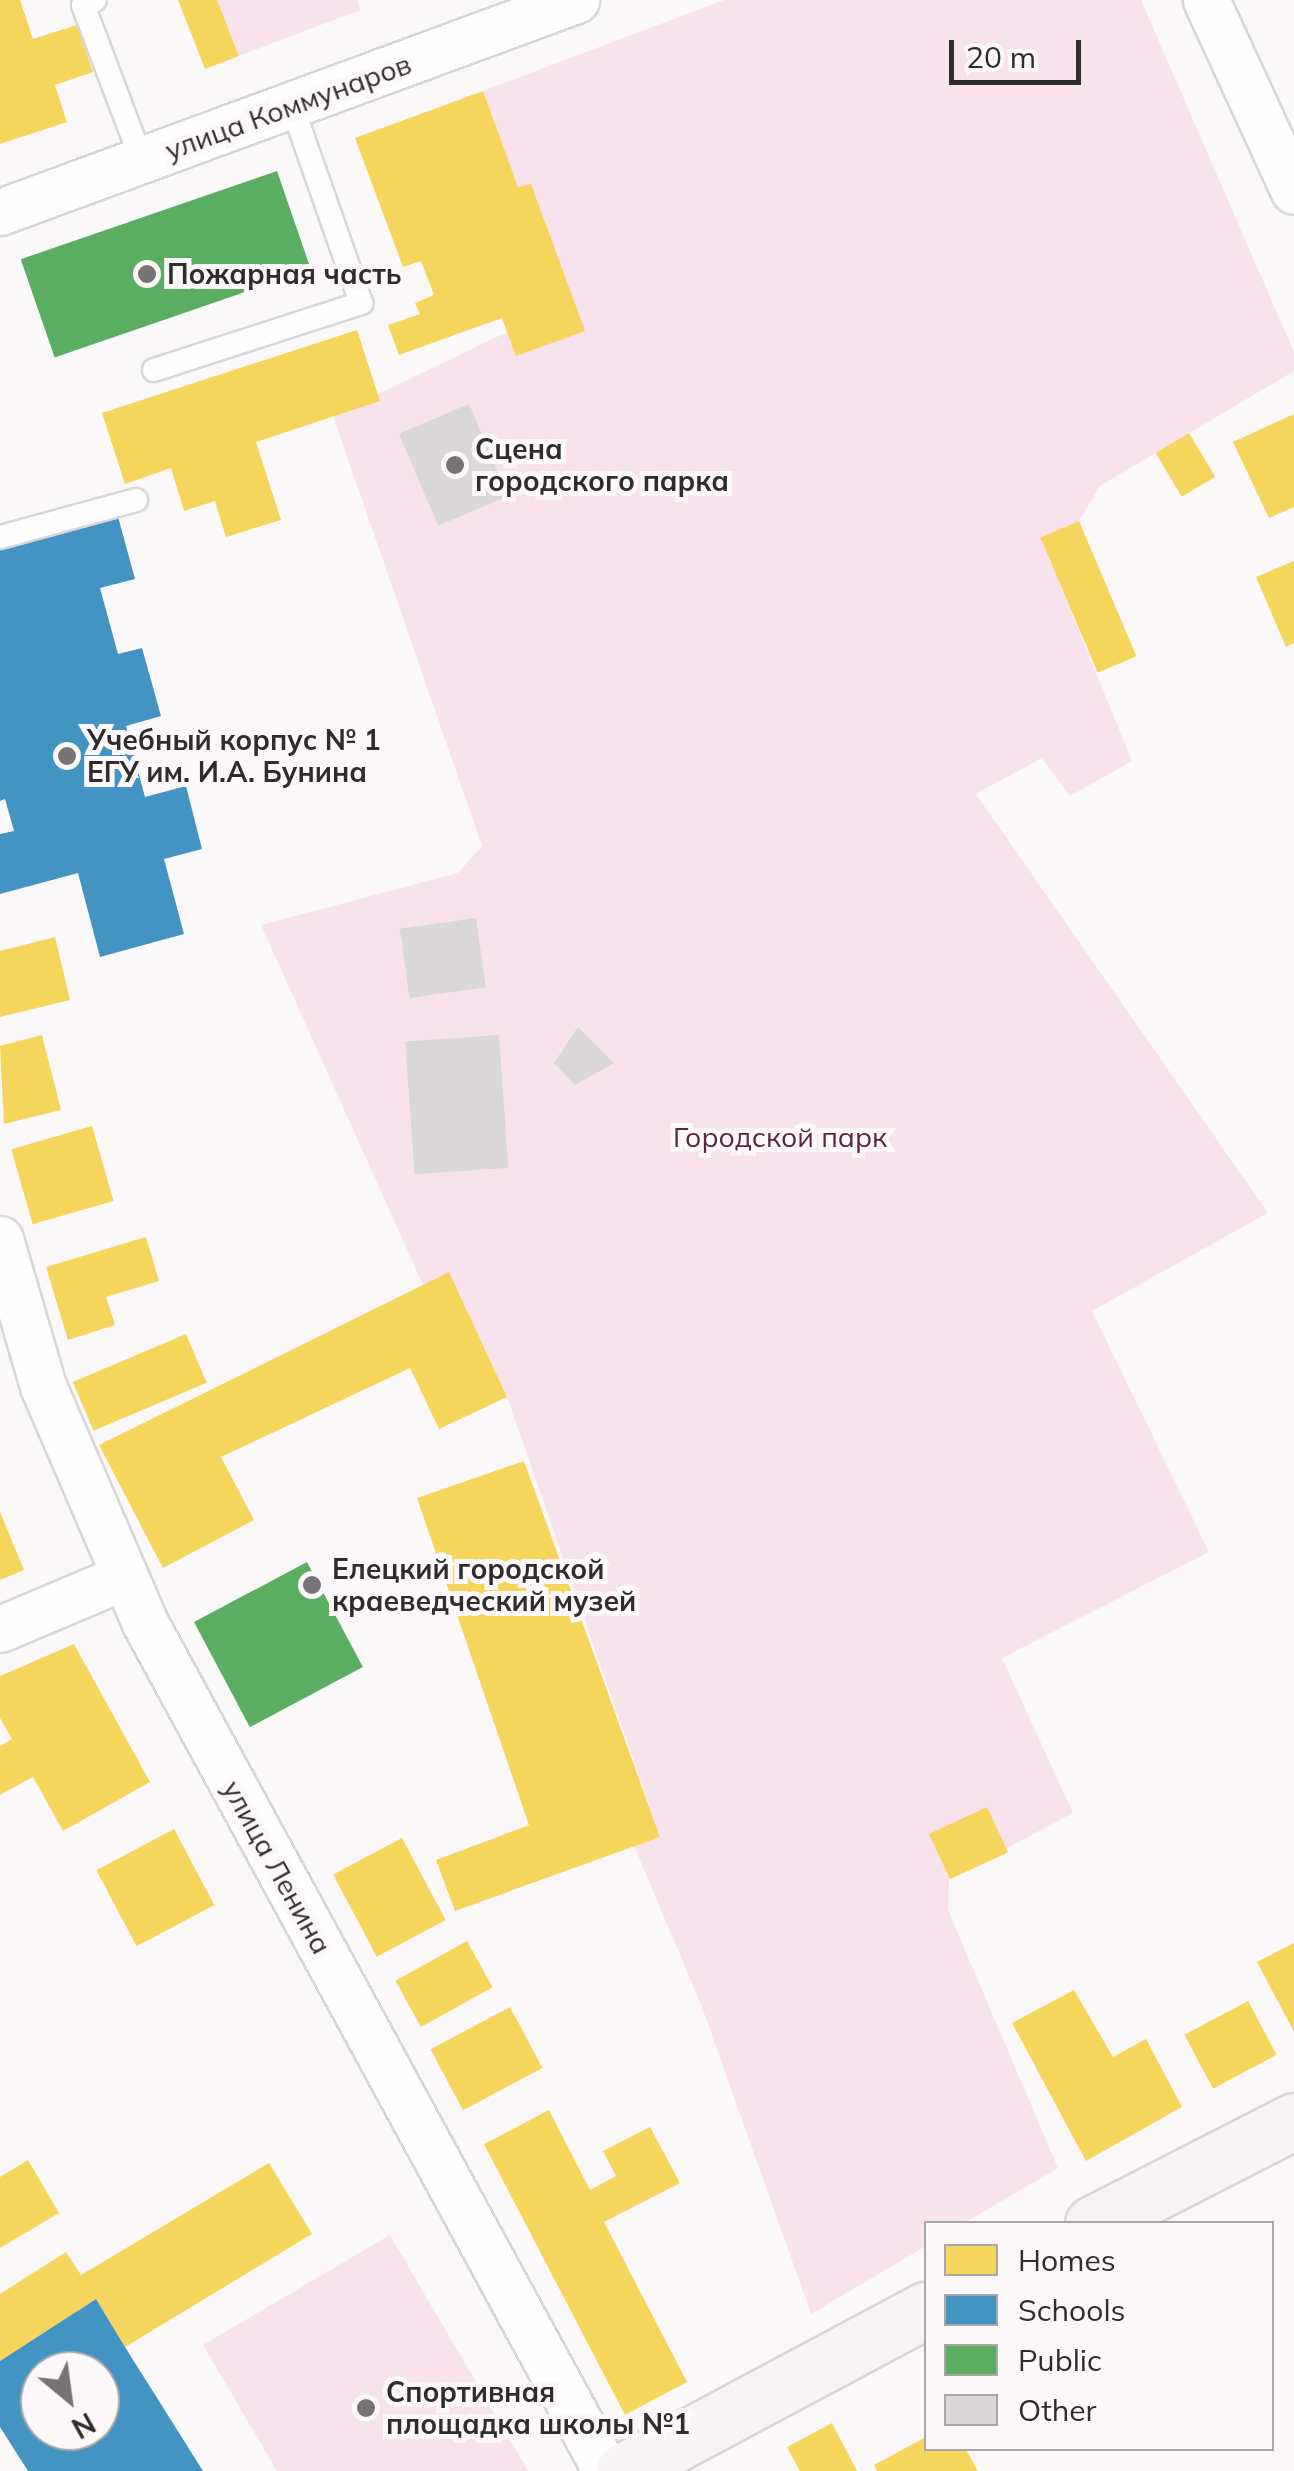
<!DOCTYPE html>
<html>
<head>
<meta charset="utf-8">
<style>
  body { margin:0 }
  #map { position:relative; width:1294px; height:2471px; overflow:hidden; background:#fbf8f9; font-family:Mulish,sans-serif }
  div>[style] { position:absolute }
  .green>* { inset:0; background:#f8e3ec }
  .homes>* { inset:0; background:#f6d55c; transform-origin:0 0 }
  .schools>* { inset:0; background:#4393c3 }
  .public>* { inset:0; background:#5aae61; transform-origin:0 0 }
  .building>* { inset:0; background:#d9d7d7; transform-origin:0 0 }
  .roads { filter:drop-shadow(2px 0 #d8d6d7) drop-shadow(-2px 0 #d8d6d7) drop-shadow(0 2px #d8d6d7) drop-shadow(0 -2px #d8d6d7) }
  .lane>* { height:22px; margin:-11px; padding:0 11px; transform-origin:11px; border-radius:11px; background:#fefefe }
  .street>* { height:45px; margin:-22.5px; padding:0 22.5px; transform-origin:22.5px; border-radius:22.5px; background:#fefefe }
  .secondary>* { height:55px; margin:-27.5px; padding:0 27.5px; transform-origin:27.5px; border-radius:27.5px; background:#f8f4f6 }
  .dots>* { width:28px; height:28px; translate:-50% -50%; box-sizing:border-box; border:5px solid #fcf7f9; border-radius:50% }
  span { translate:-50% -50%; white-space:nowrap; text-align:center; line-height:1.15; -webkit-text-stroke:10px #fcf7f9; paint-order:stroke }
  .street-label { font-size:28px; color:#2e2c2d }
  .poi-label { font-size:28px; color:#2e2c2d; font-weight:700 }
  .left { translate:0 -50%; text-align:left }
  .park-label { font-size:28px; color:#5b2641 }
  .legend { position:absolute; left:924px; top:2221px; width:350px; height:230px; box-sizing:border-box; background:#fcf7f9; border:2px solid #aaa6a7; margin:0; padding:12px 18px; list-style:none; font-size:30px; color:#2e2c2d }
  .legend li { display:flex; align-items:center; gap:20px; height:50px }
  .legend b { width:50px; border:2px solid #aaa6a7 }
  .north { position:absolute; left:20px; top:2351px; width:100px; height:100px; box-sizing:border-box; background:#fcf7f9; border:2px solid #aaa6a7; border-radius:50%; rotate:151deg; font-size:28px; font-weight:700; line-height:40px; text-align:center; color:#2e2c2d }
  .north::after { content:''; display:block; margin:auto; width:35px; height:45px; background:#767374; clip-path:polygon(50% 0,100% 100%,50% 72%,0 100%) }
  .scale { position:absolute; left:949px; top:40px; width:132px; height:45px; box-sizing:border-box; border:5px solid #2e2c2d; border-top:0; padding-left:12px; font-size:30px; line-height:35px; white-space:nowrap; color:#2e2c2d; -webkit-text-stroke:8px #fcf7f9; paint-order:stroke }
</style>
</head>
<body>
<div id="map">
  <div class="green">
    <i style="clip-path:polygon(217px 0,357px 0,360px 10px,239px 56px)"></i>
    <i style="clip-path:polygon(724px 0,1141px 0,1294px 352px,1294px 371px,1100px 486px,1079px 521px,1041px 538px,1132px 761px,1070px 796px,1042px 758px,976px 794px,1268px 1213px,1092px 1311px,1209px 1552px,1002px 1658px,1073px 1813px,949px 1879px,948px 1910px,1058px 2168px,964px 2223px,926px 2224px,926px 2246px,811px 2314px,702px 2007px,634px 1846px,660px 1836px,507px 1397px,449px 1273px,423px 1285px,261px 925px,458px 873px,482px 846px,333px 416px,507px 332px,462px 208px,518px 187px,483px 91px)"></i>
    <i style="clip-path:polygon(390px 2235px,528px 2471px,277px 2471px,203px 2345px)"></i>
  </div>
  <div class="homes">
    <i style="clip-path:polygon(0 0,20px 0,33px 39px,77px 25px,93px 72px,55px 85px,67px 122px,0 144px)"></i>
    <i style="clip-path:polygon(178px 0,217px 0,239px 56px,205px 69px)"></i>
    <i style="clip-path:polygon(483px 91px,518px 187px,531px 184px,585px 331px,516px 356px,502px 318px,399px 355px,388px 325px,420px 314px,415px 303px,434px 295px,421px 261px,403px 267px,355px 138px)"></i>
    <i style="clip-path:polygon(357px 330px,380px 401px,256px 442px,281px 520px,226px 537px,215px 501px,184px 511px,171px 468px,125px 484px,102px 413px)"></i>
    <i style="clip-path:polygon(1294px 414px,1294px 507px,1269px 518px,1233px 442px)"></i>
    <i style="left:1189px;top:433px;width:51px;height:39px;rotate:59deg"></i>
    <i style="left:1079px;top:521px;width:147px;height:42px;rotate:67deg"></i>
    <i style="clip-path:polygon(1294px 561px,1294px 643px,1286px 647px,1256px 577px)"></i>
    <i style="clip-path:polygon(55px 937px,70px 1000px,0 1017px,0 951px)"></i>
    <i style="clip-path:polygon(42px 1035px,61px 1110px,4px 1124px,0 1046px)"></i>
    <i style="left:92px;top:1126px;width:78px;height:84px;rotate:74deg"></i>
    <i style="clip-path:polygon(146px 1237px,159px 1281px,106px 1297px,115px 1325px,68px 1340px,46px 1267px)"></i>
    <i style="clip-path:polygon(449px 1272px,507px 1397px,439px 1429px,410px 1368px,221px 1457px,254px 1520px,163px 1568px,99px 1445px)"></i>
    <i style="left:186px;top:1334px;width:53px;height:123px;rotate:67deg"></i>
    <i style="clip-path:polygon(524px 1461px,660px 1837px,455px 1911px,436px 1860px,529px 1825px,417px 1498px)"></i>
    <i style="clip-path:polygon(0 1512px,24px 1570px,0 1580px)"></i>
    <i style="clip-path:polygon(74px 1644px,150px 1782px,63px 1831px,33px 1777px,0 1795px,0 1746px,12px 1739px,0 1718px,0 1676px)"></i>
    <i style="left:987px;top:1807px;width:50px;height:64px;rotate:65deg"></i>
    <i style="left:174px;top:1829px;width:86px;height:88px;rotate:62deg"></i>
    <i style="left:402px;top:1838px;width:93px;height:78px;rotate:62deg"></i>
    <i style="left:467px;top:1941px;width:53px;height:82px;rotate:61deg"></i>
    <i style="clip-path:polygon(1294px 1943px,1294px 2032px,1257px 1962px)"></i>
    <i style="clip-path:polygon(1074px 1990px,1113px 2057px,1146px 2039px,1182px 2107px,1086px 2161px,1012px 2023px)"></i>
    <i style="left:1248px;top:2001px;width:61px;height:72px;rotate:62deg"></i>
    <i style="left:510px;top:2007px;width:69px;height:90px;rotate:62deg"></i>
    <i style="clip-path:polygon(549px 2110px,590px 2190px,616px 2176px,603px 2151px,650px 2127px,680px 2183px,604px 2222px,687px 2382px,625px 2415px,484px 2144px)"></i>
    <i style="clip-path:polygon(28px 2160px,59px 2213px,0 2248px,0 2177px)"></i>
    <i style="clip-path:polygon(269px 2163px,312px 2234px,125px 2347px,96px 2299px,0 2361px,0 2294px,66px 2252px,81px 2275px)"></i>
    <i style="clip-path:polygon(832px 2423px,857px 2471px,800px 2471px,787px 2447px)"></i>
    <i style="clip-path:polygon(926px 2437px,926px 2448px,965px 2448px,978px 2471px,877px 2471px,874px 2465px)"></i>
  </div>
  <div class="schools">
    <i style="clip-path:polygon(117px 513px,135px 579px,100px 588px,118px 654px,142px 648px,161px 716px,126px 726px,145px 797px,186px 786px,202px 849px,164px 859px,184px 934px,100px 957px,78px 873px,0 894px,0 834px,14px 831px,5px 799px,0 801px,0 544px)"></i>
    <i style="clip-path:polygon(evenodd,96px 2299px,125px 2347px,203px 2471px,28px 2471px,0 2427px,0 2361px,96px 2299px,40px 2371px,100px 2371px,100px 2431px,40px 2431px,40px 2371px)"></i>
  </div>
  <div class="public">
    <i style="left:277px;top:171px;width:104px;height:271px;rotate:71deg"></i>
    <i style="left:307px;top:1562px;width:119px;height:128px;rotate:62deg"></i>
  </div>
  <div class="building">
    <i style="left:469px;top:404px;width:100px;height:76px;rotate:67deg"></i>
    <i style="left:476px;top:918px;width:70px;height:77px;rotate:82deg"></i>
    <i style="clip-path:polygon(578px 1027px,614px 1063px,575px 1085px,554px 1063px)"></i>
    <i style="left:499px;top:1035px;width:133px;height:94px;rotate:86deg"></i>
  </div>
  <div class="roads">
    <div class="lane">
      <i style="left:95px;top:0;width:13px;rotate:157deg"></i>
      <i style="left:83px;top:5px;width:167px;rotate:69.3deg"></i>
      <i style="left:154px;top:370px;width:218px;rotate:-17.9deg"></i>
      <i style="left:361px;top:303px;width:209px;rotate:-109.3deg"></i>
      <i style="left:0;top:537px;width:141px;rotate:-15.2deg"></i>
    </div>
    <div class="street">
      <i style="left:1206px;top:0;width:210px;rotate:65.3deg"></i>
      <i style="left:0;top:212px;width:614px;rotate:-20.21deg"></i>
      <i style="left:0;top:1239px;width:153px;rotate:73.7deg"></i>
      <i style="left:43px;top:1386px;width:258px;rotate:66.7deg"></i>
      <i style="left:145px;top:1623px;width:965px;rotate:61.47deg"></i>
      <i style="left:0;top:1629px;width:134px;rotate:-22.9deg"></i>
    </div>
    <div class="secondary">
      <i style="left:1093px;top:2224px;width:226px;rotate:-27.1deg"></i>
      <i style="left:624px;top:2471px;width:342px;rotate:-28.1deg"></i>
    </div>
  </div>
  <div class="dots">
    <i style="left:147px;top:274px;background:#767374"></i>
    <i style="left:455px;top:465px;background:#767374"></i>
    <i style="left:67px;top:756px;background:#767374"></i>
    <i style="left:312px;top:1585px;background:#767374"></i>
    <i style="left:366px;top:2408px;background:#767374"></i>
  </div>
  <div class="street-label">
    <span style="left:288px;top:107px;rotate:-20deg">улица Коммунаров</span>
    <span style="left:277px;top:1867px;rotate:61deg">улица Ленина</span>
  </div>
  <div class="poi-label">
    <span class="left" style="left:167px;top:274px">Пожарная часть</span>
    <span class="left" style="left:475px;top:465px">Сцена<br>городского парка</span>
    <span class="left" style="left:87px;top:756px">Учебный корпус № 1<br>ЕГУ им. И.А. Бунина</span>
    <span class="left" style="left:332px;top:1585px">Елецкий городской<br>краеведческий музей</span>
    <span class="left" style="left:386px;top:2408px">Спортивная<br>площадка школы №1</span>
  </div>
  <div class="park-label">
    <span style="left:780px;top:1137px">Городской парк</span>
  </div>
  <ul class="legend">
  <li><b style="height:28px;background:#f6d55c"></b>Homes</li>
  <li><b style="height:28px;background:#4393c3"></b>Schools</li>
  <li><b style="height:28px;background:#5aae61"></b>Public</li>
  <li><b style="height:28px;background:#d9d7d7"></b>Other</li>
  </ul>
  <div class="north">N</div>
  <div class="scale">20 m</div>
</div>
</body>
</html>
